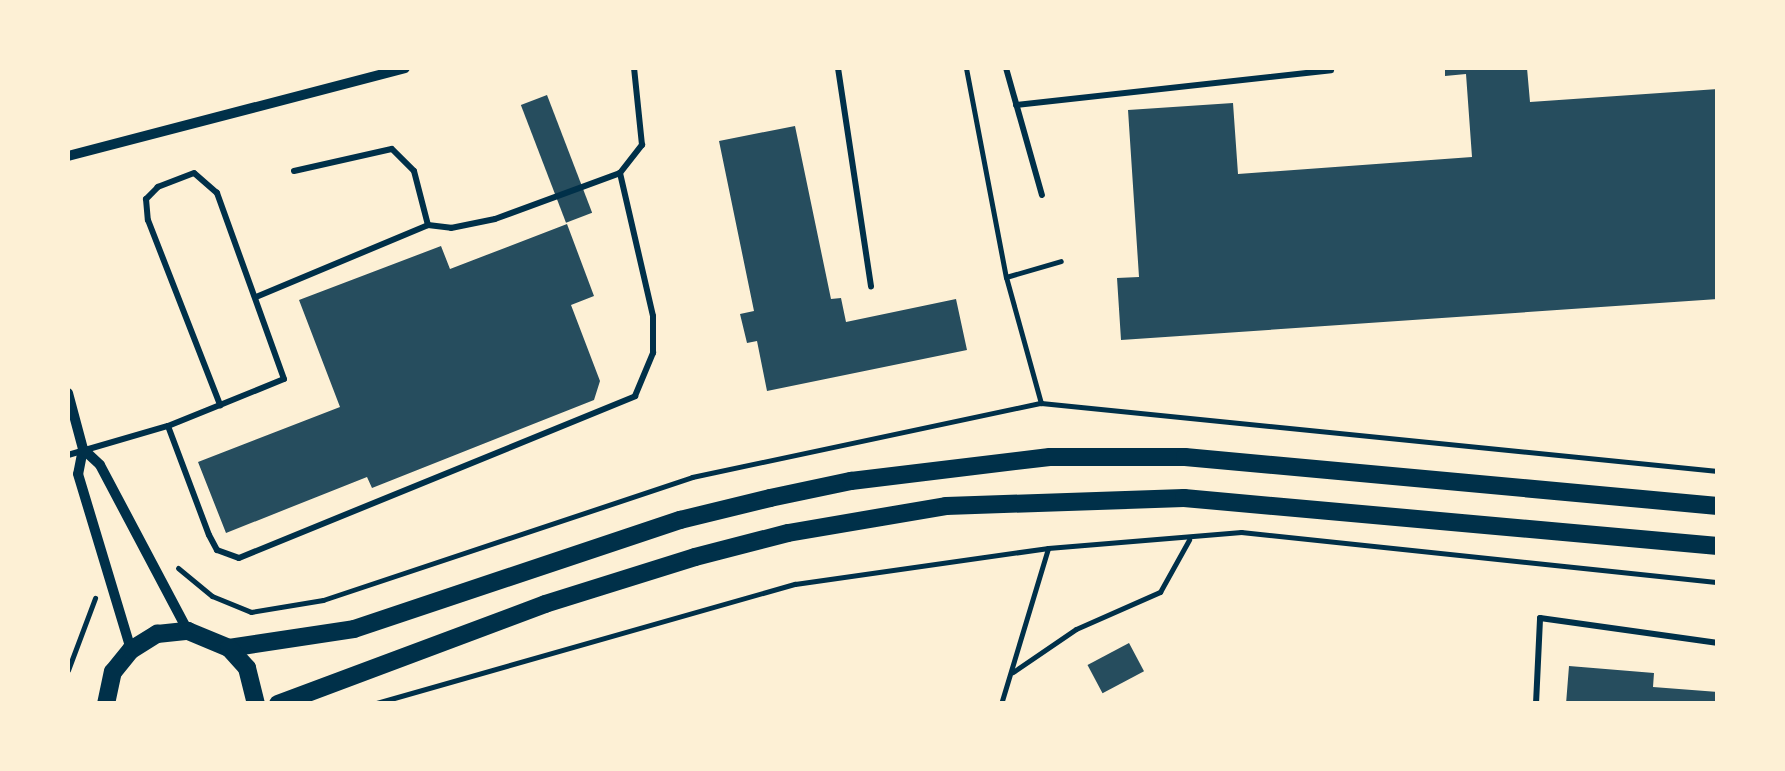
<!DOCTYPE html>
<html>
<head>
<meta charset="utf-8">
<style>
  body { margin:0 }
  #map { position:relative; width:1785px; height:771px; overflow:hidden; background:#fdf0d5; font-family:"Exo 2",sans-serif }
  div>[style] { position:absolute }
  .building>* { inset:0; background:#264d5e; transform-origin:0 0 }
  .path>* { height:5px; margin:-2.5px; padding:0 2.5px; transform-origin:2.5px; border-radius:2.5px; background:#003049 }
  .service>* { height:6px; margin:-3px; padding:0 3px; transform-origin:3px; border-radius:3px; background:#003049 }
  .minor>* { height:10px; margin:-5px; padding:0 5px; transform-origin:5px; border-radius:5px; background:#003049 }
  .primary>* { height:18px; margin:-9px; padding:0 9px; transform-origin:9px; border-radius:9px; background:#003049 }
  span { translate:-50% -50%; white-space:nowrap; text-align:center; line-height:1.15; -webkit-text-stroke:8px #fdf0d5; paint-order:stroke }
  .frame { position:absolute; inset:0; border:70px solid #fdf0d5; pointer-events:none }
</style>
</head>
<body>
<div id="map">
  <div class="building">
    <i style="clip-path:polygon(1445px 68px,1527px 68px,1530px 102px,1718px 89px,1718px 299px,1121px 340px,1117px 278px,1139px 277px,1128px 110px,1233px 103px,1238px 174px,1472px 157px,1466px 74px,1445px 76px)"></i>
    <i style="left:547px;top:95px;width:126px;height:28px;rotate:69deg"></i>
    <i style="clip-path:polygon(795px 126px,831px 299px,841px 298px,846px 322px,956px 299px,967px 350px,767px 391px,757px 341px,747px 343px,740px 314px,754px 311px,719px 141px)"></i>
    <i style="clip-path:polygon(567px 224px,594px 296px,571px 305px,600px 381px,594px 400px,372px 488px,367px 477px,226px 533px,198px 462px,340px 407px,299px 300px,441px 246px,450px 269px)"></i>
    <i style="left:1129px;top:643px;width:32px;height:47px;rotate:62deg"></i>
    <i style="clip-path:polygon(1569px 666px,1654px 673px,1653px 687px,1718px 692px,1718px 704px,1566px 704px)"></i>
  </div>
  <div class="path">
    <i style="left:966px;top:68px;width:213px;rotate:79.2deg"></i>
    <i style="left:1006px;top:277px;width:131px;rotate:74.5deg"></i>
    <i style="left:1006px;top:277px;width:57px;rotate:-16.2deg"></i>
    <i style="left:178px;top:568px;width:44px;rotate:39.5deg"></i>
    <i style="left:212px;top:596px;width:42px;rotate:22.3deg"></i>
    <i style="left:251px;top:612px;width:73px;rotate:-9.5deg"></i>
    <i style="left:323px;top:600px;width:389px;rotate:-18.4deg"></i>
    <i style="left:692px;top:477px;width:357px;rotate:-12deg"></i>
    <i style="left:1041px;top:403px;width:680px;rotate:5.74deg"></i>
    <i style="left:68px;top:670px;width:77px;rotate:-69.4deg"></i>
    <i style="left:1013px;top:672px;width:76px;rotate:-34.3deg"></i>
    <i style="left:1076px;top:629px;width:92px;rotate:-23.8deg"></i>
    <i style="left:1160px;top:592px;width:60px;rotate:-60.9deg"></i>
    <i style="left:373px;top:704px;width:439px;rotate:-15.9deg"></i>
    <i style="left:795px;top:584px;width:256px;rotate:-8.1deg"></i>
    <i style="left:1048px;top:548px;width:194px;rotate:-4.7deg"></i>
    <i style="left:1241px;top:532px;width:480px;rotate:6deg"></i>
    <i style="left:1001px;top:704px;width:163px;rotate:-73.2deg"></i>
  </div>
  <div class="service">
    <i style="left:838px;top:68px;width:221px;rotate:81.4deg"></i>
    <i style="left:1006px;top:68px;width:132px;rotate:74.2deg"></i>
    <i style="left:1016px;top:105px;width:317px;rotate:-6.3deg"></i>
    <i style="left:294px;top:171px;width:100px;rotate:-12.7deg"></i>
    <i style="left:392px;top:149px;width:31px;rotate:45deg"></i>
    <i style="left:414px;top:171px;width:56px;rotate:75.5deg"></i>
    <i style="left:256px;top:297px;width:186px;rotate:-22.7deg"></i>
    <i style="left:428px;top:225px;width:23px;rotate:7deg"></i>
    <i style="left:451px;top:228px;width:45px;rotate:-11.6deg"></i>
    <i style="left:495px;top:219px;width:133px;rotate:-20.2deg"></i>
    <i style="left:168px;top:426px;width:116px;rotate:69.4deg"></i>
    <i style="left:209px;top:535px;width:17px;rotate:62deg"></i>
    <i style="left:217px;top:550px;width:23px;rotate:20deg"></i>
    <i style="left:239px;top:558px;width:428px;rotate:-22.2deg"></i>
    <i style="left:635px;top:396px;width:47px;rotate:-67.3deg"></i>
    <i style="left:653px;top:353px;width:37px;rotate:-90deg"></i>
    <i style="left:653px;top:316px;width:147px;rotate:-103deg"></i>
    <i style="left:620px;top:173px;width:36px;rotate:-52deg"></i>
    <i style="left:642px;top:145px;width:77px;rotate:-95.9deg"></i>
    <i style="left:68px;top:455px;width:104px;rotate:-16.2deg"></i>
    <i style="left:168px;top:426px;width:56px;rotate:-22deg"></i>
    <i style="left:220px;top:405px;width:69px;rotate:-22.1deg"></i>
    <i style="left:284px;top:379px;width:198px;rotate:-109.8deg"></i>
    <i style="left:217px;top:193px;width:30px;rotate:-139deg"></i>
    <i style="left:194px;top:173px;width:39px;rotate:159deg"></i>
    <i style="left:158px;top:187px;width:17px;rotate:135deg"></i>
    <i style="left:146px;top:199px;width:21px;rotate:85deg"></i>
    <i style="left:148px;top:220px;width:199px;rotate:68.7deg"></i>
    <i style="left:1536px;top:704px;width:86px;rotate:-87.3deg"></i>
    <i style="left:1540px;top:618px;width:180px;rotate:8deg"></i>
  </div>
  <div class="minor">
    <i style="left:68px;top:156px;width:348px;rotate:-14.6deg"></i>
    <i style="left:68px;top:393px;width:58px;rotate:75deg"></i>
    <i style="left:83px;top:449px;width:25px;rotate:101deg"></i>
    <i style="left:78px;top:474px;width:184px;rotate:73.2deg"></i>
    <i style="left:83px;top:449px;width:23px;rotate:43deg"></i>
    <i style="left:100px;top:465px;width:188px;rotate:62.1deg"></i>
  </div>
  <div class="primary">
    <i style="left:229px;top:648px;width:126px;rotate:-8.6deg"></i>
    <i style="left:354px;top:629px;width:344px;rotate:-18.5deg"></i>
    <i style="left:680px;top:520px;width:93px;rotate:-13.7deg"></i>
    <i style="left:770px;top:498px;width:83px;rotate:-11.9deg"></i>
    <i style="left:851px;top:481px;width:200px;rotate:-6.9deg"></i>
    <i style="left:1050px;top:457px;width:135px"></i>
    <i style="left:1185px;top:457px;width:535px;rotate:5.25deg"></i>
    <i style="left:106px;top:704px;width:33px;rotate:-78deg"></i>
    <i style="left:113px;top:672px;width:28px;rotate:-51deg"></i>
    <i style="left:131px;top:650px;width:31px;rotate:-32deg"></i>
    <i style="left:157px;top:634px;width:31px;rotate:-6deg"></i>
    <i style="left:188px;top:631px;width:44px;rotate:22.5deg"></i>
    <i style="left:229px;top:648px;width:27px;rotate:48deg"></i>
    <i style="left:247px;top:668px;width:37px;rotate:76deg"></i>
    <i style="left:278px;top:704px;width:285px;rotate:-20.5deg"></i>
    <i style="left:545px;top:604px;width:157px;rotate:-17.4deg"></i>
    <i style="left:695px;top:557px;width:96px;rotate:-14.5deg"></i>
    <i style="left:788px;top:533px;width:160px;rotate:-9.7deg"></i>
    <i style="left:946px;top:506px;width:238px;rotate:-1.9deg"></i>
    <i style="left:1184px;top:498px;width:536px;rotate:5.14deg"></i>
  </div>
  <div class="frame"></div>
</div>
</body>
</html>
